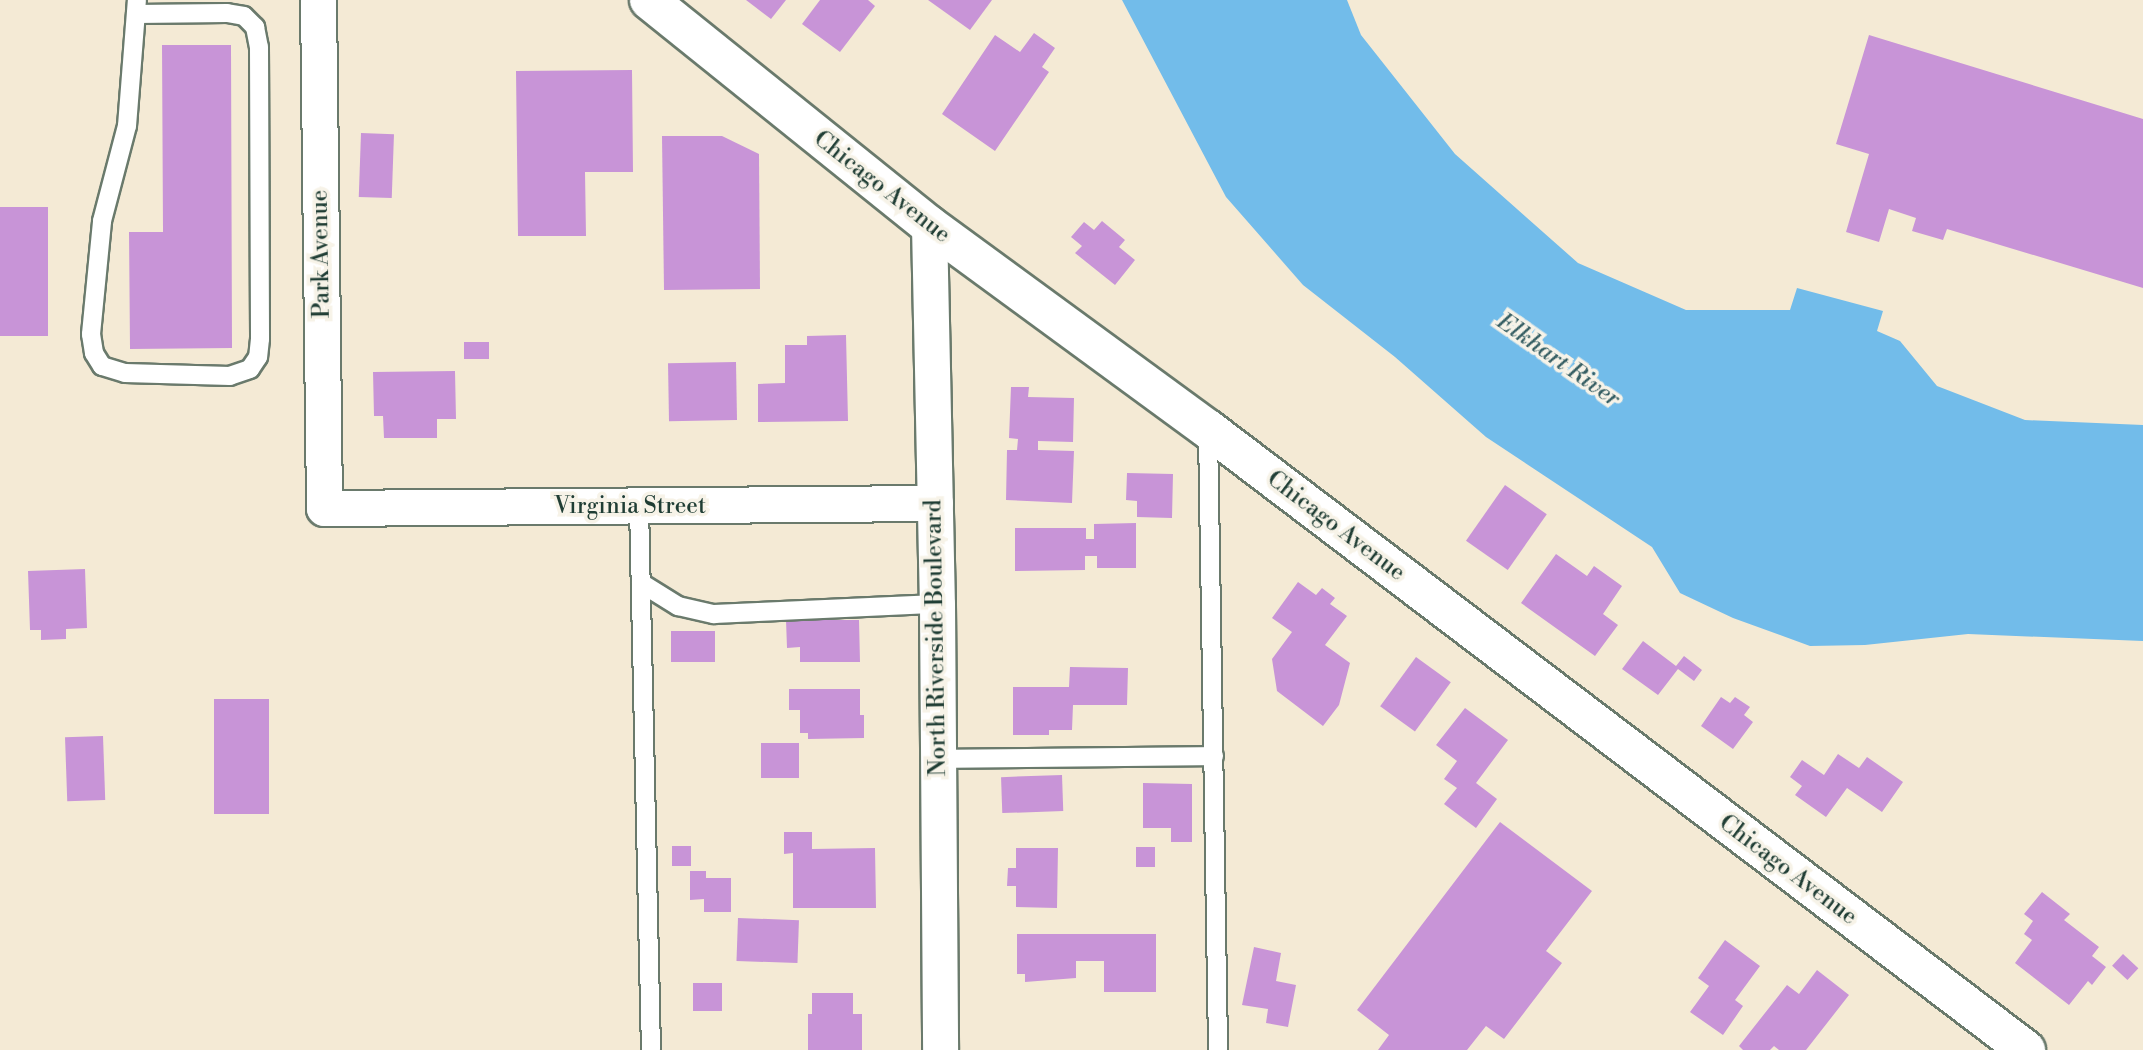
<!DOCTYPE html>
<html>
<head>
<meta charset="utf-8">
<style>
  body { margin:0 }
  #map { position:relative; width:2143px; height:1050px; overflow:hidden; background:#f4ead5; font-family:"Libre Bodoni",serif }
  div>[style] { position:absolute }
  .water>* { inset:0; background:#72bcea }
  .building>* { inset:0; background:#c894d7; transform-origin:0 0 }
  .roads { filter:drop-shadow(2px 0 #6a7a6c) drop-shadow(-2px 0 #6a7a6c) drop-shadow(0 2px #6a7a6c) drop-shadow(0 -2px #6a7a6c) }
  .service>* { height:18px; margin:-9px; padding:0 9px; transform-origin:9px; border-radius:9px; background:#fff }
  .minor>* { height:35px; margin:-17.5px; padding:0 17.5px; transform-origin:17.5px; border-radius:17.5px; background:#fff }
  .tertiary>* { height:38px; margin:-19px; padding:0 19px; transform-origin:19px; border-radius:19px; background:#fff }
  span { translate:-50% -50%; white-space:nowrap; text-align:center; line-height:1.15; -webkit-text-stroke:7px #f7f3e8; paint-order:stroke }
  .street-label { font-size:23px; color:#1f3d34 }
  .water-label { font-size:24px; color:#345d62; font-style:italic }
</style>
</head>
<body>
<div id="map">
  <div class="water">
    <i style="clip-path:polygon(1122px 0,1347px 0,1361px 35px,1455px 154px,1578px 263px,1686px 310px,1790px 310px,1797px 288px,1883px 311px,1877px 331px,1900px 341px,1937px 386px,2025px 420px,2143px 425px,2143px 641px,1968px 634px,1865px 645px,1810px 646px,1733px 618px,1680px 593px,1652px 547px,1486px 437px,1395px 357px,1303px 285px,1226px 197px)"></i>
  </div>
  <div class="building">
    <i style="clip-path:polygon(746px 0,786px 0,771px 19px)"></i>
    <i style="clip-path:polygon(820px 0,868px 0,875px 6px,840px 52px,802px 24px)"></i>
    <i style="clip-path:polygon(928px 0,992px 0,970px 30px)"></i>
    <i style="clip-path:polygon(1034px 33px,1055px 48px,1042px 67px,1049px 72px,995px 151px,942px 114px,995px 35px,1020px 52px)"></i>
    <i style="clip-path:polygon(1869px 35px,2143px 119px,2143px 288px,1947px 229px,1943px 240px,1912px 231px,1916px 218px,1889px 209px,1879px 242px,1846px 232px,1869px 154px,1836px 144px)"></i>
    <i style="clip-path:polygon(162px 45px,231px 45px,232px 348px,130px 349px,129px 232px,163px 232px)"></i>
    <i style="clip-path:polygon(632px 70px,633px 172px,585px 172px,586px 236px,518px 236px,516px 71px)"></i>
    <i style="left:361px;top:133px;width:33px;height:64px;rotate:2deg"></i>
    <i style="clip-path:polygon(662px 136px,722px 136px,759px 154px,760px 289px,664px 290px)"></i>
    <i style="left:0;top:207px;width:48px;height:129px"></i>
    <i style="clip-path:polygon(1102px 221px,1125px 240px,1119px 247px,1135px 260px,1115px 285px,1075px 253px,1082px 246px,1071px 237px,1084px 222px,1094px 230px)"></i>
    <i style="clip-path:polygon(846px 335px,848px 421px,758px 422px,758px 384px,785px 383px,785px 345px,807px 345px,807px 336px)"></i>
    <i style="left:464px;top:342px;width:25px;height:17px"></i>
    <i style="left:736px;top:362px;width:58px;height:68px;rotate:89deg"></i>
    <i style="clip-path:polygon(455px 371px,456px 419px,437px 419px,437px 438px,384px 438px,383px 416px,374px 416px,373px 372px)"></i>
    <i style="clip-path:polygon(1011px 387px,1029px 387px,1028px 397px,1074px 398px,1073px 442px,1038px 441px,1038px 450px,1074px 451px,1072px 503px,1006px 500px,1007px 450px,1017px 450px,1018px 439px,1009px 438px)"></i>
    <i style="clip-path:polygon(1127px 473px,1173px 474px,1172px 518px,1137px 517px,1137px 501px,1126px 500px)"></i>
    <i style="left:1505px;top:485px;width:51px;height:68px;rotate:35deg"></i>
    <i style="clip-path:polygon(1136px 523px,1136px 568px,1097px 568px,1097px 556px,1085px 556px,1085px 570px,1015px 571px,1015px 528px,1086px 528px,1086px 539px,1094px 539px,1094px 524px)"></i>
    <i style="clip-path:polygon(1556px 554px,1587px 576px,1594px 566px,1622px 586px,1603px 614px,1618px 625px,1595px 656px,1521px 603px)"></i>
    <i style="clip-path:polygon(85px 569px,87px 628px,66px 629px,66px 639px,41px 640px,41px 630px,30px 630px,28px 571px)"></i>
    <i style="clip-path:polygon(1298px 582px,1316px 595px,1322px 588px,1335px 598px,1330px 604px,1347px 616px,1325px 645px,1350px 663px,1339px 705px,1323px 726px,1277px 691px,1272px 659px,1292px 632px,1272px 618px)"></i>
    <i style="clip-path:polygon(786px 620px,859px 620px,860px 662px,800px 662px,800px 647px,787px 648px)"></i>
    <i style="left:671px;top:631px;width:44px;height:31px"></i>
    <i style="clip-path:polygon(1643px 641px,1676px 666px,1684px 656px,1702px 670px,1694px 681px,1678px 669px,1658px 695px,1622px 669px)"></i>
    <i style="left:1416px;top:657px;width:43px;height:61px;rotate:36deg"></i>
    <i style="clip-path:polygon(1070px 667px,1128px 668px,1127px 705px,1073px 705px,1072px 730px,1049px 730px,1049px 735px,1013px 735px,1013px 687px,1069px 687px)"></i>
    <i style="clip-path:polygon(789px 689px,860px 689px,860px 715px,864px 715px,864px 738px,808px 739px,808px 733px,800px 733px,800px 710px,789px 710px)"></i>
    <i style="clip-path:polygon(1721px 697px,1730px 703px,1735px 697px,1750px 707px,1744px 715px,1753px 722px,1733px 749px,1701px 726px)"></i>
    <i style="left:214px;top:699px;width:55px;height:115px"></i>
    <i style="clip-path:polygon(1465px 708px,1508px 740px,1476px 783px,1497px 799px,1476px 828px,1444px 804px,1457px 788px,1444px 779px,1457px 761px,1436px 745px)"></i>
    <i style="left:103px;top:736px;width:64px;height:38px;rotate:88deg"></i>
    <i style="left:761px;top:743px;width:38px;height:35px"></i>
    <i style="clip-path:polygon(1838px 754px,1859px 768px,1867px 757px,1903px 782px,1882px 812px,1847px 788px,1826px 817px,1795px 795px,1802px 786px,1790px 777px,1802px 760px,1824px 775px)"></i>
    <i style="left:1062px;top:775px;width:36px;height:61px;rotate:88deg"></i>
    <i style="clip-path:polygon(1143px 783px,1192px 784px,1192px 842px,1171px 842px,1171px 828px,1143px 828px)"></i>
    <i style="clip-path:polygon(1500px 822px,1592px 891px,1546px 951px,1562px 963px,1504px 1039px,1486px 1026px,1467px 1050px,1378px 1050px,1389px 1035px,1357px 1010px)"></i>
    <i style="clip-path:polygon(784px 832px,812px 832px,812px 849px,875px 848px,876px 908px,793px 908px,793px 853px,784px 854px)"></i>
    <i style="left:672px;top:846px;width:19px;height:20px"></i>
    <i style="left:1136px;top:847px;width:19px;height:20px"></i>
    <i style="clip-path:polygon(1016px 848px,1058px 848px,1057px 908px,1016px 907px,1016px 886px,1007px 886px,1008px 868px,1016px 868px)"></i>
    <i style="clip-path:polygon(690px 871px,706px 871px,706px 878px,731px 878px,731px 912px,704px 912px,704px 899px,690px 900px)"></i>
    <i style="clip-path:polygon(2042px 892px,2070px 914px,2064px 920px,2099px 947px,2092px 956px,2106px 967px,2092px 985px,2088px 981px,2069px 1005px,2015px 963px,2032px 940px,2024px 934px,2033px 921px,2024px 914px)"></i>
    <i style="left:738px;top:918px;width:61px;height:43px;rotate:2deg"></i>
    <i style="clip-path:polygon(1017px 934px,1156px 934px,1156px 992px,1104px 992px,1104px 961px,1076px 961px,1076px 978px,1025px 982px,1025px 974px,1017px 974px)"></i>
    <i style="clip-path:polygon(1725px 940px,1760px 966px,1735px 1000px,1743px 1006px,1723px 1035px,1690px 1012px,1709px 986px,1698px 978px)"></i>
    <i style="clip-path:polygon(1254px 947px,1281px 953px,1276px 981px,1296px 985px,1288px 1027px,1266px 1023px,1268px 1009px,1242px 1005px)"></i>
    <i style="left:2123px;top:954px;width:21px;height:16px;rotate:43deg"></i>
    <i style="clip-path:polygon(1817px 970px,1849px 995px,1806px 1050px,1779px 1050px,1774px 1046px,1770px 1050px,1743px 1050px,1739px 1046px,1787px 985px,1799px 994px)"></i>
    <i style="left:693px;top:983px;width:29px;height:28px"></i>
    <i style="clip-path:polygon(812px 993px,853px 993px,853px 1014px,862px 1014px,862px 1050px,808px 1050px,808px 1014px,812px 1014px)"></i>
  </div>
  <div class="roads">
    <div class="service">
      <i style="left:136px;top:14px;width:91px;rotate:-0.6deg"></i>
      <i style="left:227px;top:13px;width:17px;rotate:10deg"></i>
      <i style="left:244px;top:16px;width:16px;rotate:45deg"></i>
      <i style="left:255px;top:27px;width:20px;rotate:79deg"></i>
      <i style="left:259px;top:47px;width:292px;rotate:89.8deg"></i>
      <i style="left:260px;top:339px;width:18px;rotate:96deg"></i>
      <i style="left:258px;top:357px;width:14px;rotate:124deg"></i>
      <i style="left:250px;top:369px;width:21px;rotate:161deg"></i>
      <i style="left:230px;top:376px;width:105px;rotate:-178.4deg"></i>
      <i style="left:125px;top:373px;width:24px;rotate:-163deg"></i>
      <i style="left:102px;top:366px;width:15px;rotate:-122deg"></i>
      <i style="left:94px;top:353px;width:19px;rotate:-99deg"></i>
      <i style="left:91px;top:334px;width:114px;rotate:-84.4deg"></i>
      <i style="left:102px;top:221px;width:98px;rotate:-75.3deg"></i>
      <i style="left:127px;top:126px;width:126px;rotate:-85.5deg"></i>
      <i style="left:1208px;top:431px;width:619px;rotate:89.07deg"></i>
      <i style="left:639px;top:506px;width:544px;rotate:88.74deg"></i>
      <i style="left:641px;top:583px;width:44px;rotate:31.9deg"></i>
      <i style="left:678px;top:606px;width:37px;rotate:13deg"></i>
      <i style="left:714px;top:614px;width:223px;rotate:-2.6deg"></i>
      <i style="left:938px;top:759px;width:276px;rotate:-0.6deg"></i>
    </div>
    <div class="minor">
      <i style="left:318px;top:0;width:508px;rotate:89.32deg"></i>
      <i style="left:324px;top:508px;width:611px;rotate:-0.47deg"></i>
      <i style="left:929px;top:225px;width:379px;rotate:88.8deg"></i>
      <i style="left:937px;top:604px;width:446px;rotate:89.6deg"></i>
    </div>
    <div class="tertiary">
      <i style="left:649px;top:0;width:359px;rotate:38.8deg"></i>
      <i style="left:929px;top:225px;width:346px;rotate:36.2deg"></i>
      <i style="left:1208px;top:429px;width:1027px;rotate:37.2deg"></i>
    </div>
  </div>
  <div class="street-label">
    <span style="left:882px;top:187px;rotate:38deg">Chicago Avenue</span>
    <span style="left:321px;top:254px;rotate:-91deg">Park Avenue</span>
    <span style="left:630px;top:506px">Virginia Street</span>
    <span style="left:1336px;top:526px;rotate:37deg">Chicago Avenue</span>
    <span style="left:936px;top:638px;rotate:-91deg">North Riverside Boulevard</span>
    <span style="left:1788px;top:870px;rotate:37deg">Chicago Avenue</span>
  </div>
  <div class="water-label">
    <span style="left:1558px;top:361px;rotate:35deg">Elkhart River</span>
  </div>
</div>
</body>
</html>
